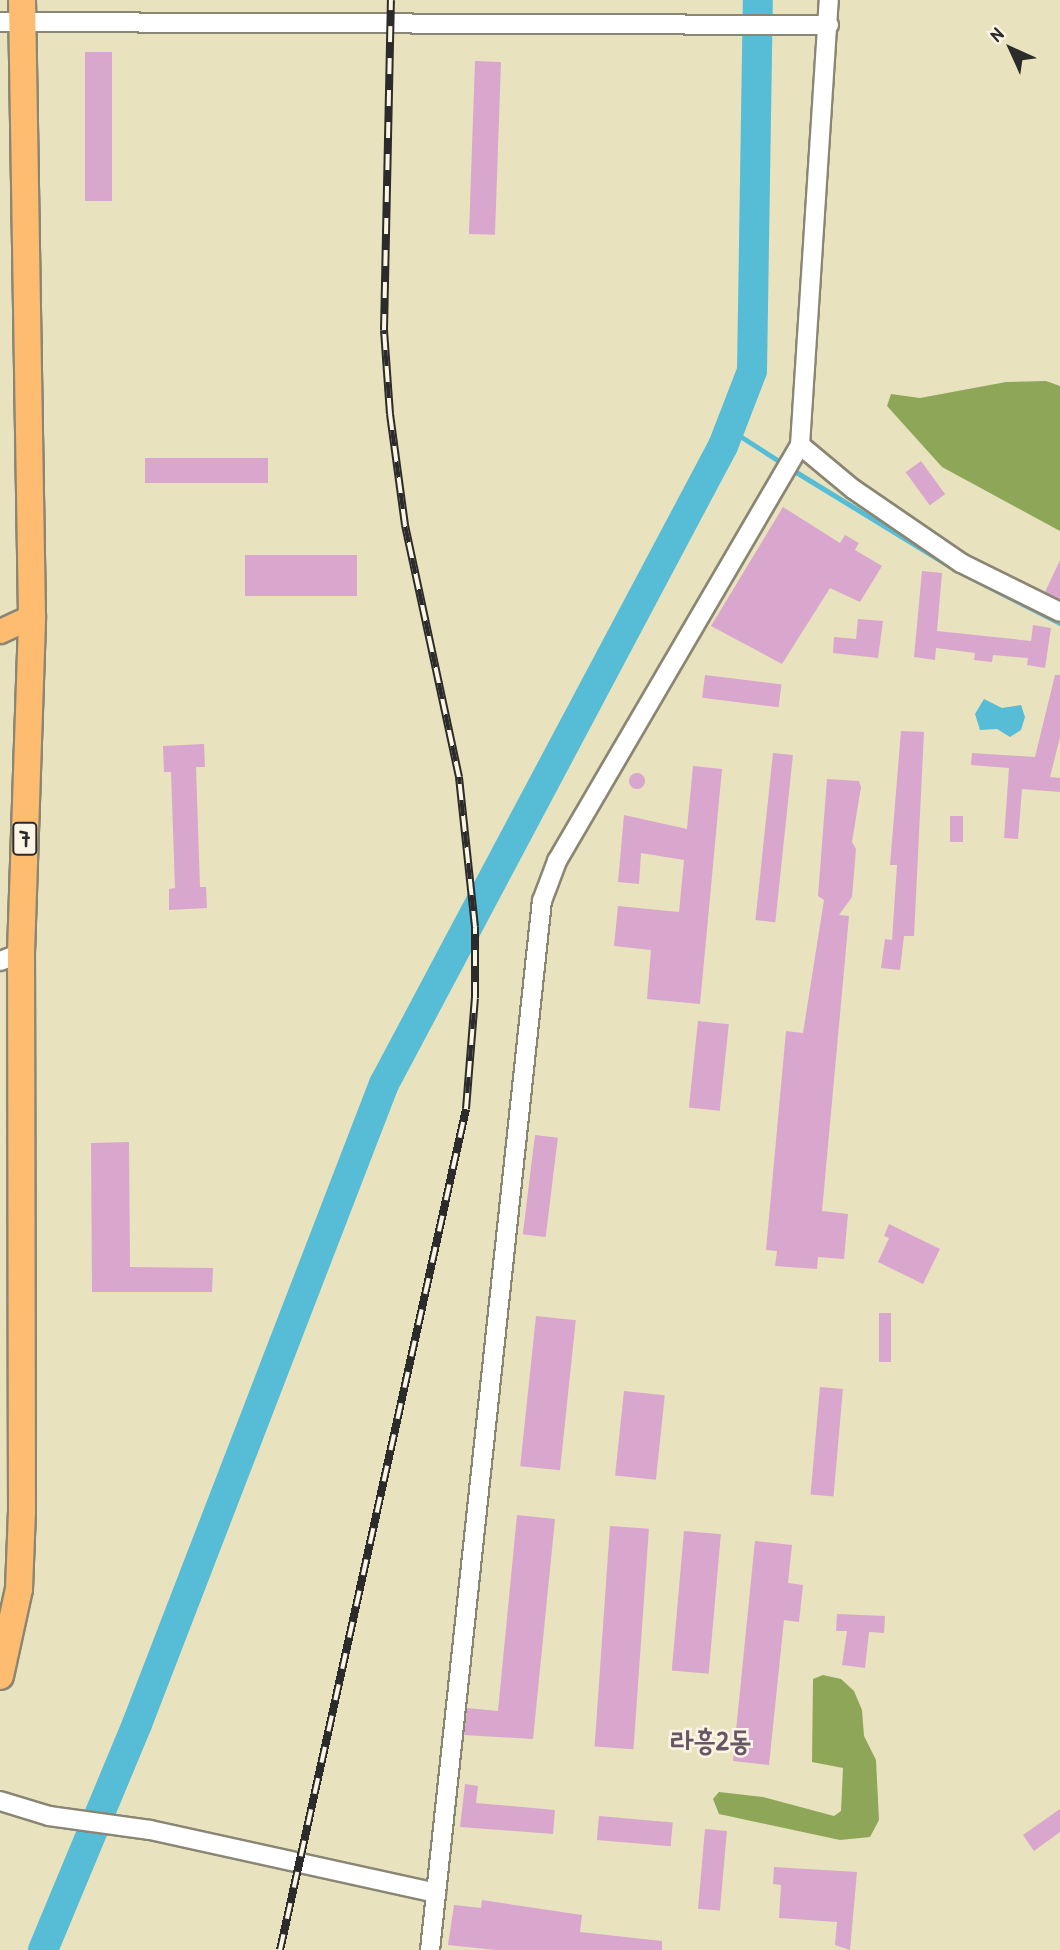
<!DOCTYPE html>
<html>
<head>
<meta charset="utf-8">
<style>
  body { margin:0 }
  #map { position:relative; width:1060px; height:1950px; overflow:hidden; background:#e9e2be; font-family:"Patrick Hand","Poor Story",sans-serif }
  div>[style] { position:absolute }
  .forest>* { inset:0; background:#8ea657 }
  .water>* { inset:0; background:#57bcd6 }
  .stream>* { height:5px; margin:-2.5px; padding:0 2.5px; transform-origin:2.5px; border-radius:2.5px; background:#57bcd6 }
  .river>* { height:30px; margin:-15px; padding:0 15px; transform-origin:15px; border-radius:15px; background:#57bcd6 }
  .building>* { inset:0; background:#d9a6ce; transform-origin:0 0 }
  .round { border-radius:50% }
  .roads { filter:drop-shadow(2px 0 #8a8674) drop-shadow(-2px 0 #8a8674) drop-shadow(0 2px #8a8674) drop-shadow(0 -2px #8a8674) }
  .minor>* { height:18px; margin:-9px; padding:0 9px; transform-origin:9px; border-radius:9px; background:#fff }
  .major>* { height:23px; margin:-11.5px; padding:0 11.5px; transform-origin:11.5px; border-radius:11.5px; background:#fdbc70 }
  .highway>* { height:26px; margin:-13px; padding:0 13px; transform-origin:13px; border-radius:13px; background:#fdbc70 }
  .rail>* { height:8px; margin-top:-4px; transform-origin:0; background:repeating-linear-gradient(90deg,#fcf5e5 0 16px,#2b2b2b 0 32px); box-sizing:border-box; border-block:2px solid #2b2b2b }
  span { translate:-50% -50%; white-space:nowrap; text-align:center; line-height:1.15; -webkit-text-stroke:5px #fcf5e5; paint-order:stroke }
  .shield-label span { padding:2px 5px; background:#fcf5e5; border:2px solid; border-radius:5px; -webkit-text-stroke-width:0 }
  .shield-label { font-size:23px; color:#2b2b2b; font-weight:700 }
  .quarter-label { font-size:28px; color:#685664; font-weight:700 }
  .north { position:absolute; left:976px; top:14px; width:70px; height:70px; -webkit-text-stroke:5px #fcf5e5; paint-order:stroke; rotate:315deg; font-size:19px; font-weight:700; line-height:28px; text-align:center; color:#2b2b2b }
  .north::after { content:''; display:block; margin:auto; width:24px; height:32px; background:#2b2b2b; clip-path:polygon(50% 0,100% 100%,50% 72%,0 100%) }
</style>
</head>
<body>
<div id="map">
  <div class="forest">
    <i style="clip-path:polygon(1046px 381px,1060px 386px,1060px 531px,942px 467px,887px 406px,891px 394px,920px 398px,1006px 382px)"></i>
    <i style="clip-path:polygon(823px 1675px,841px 1679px,854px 1691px,862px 1710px,864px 1736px,876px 1760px,879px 1820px,870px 1837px,840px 1840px,719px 1814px,713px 1799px,719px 1792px,763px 1797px,834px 1816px,841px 1811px,843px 1768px,812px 1762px,813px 1679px)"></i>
  </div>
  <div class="water">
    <i style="clip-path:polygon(984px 699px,1002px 708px,1021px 705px,1025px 717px,1021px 730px,1010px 737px,997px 729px,980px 730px,975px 714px)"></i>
  </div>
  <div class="stream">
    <i style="left:729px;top:429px;width:63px;rotate:32.7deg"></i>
    <i style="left:796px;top:472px;width:185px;rotate:31.5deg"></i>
    <i style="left:966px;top:575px;width:106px;rotate:27.1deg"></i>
  </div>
  <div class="river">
    <i style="left:43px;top:1950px;width:245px;rotate:-67.4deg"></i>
    <i style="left:137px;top:1724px;width:686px;rotate:-68.9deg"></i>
    <i style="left:384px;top:1084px;width:722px;rotate:-62.02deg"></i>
    <i style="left:723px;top:446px;width:80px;rotate:-68.9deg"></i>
    <i style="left:752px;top:371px;width:371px;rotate:-89.1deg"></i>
  </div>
  <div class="building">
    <i style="left:112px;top:52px;width:149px;height:27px;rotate:90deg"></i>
    <i style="left:475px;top:61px;width:26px;height:173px;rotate:2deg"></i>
    <i style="left:145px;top:458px;width:123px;height:25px"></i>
    <i style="left:921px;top:461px;width:41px;height:19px;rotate:54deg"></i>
    <i style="clip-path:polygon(783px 507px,840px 543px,845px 535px,859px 543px,855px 550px,882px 566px,860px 602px,830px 588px,782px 664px,711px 626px)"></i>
    <i style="left:357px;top:555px;width:41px;height:112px;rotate:90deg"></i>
    <i style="clip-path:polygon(1060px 560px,1060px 599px,1045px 592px)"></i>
    <i style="clip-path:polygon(922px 571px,942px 573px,937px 631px,1031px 641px,1033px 625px,1051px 628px,1045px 668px,1027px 665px,1028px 658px,993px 655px,992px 662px,974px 660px,975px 653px,936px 648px,935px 660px,914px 657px)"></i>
    <i style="clip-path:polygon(858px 619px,883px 621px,878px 658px,833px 653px,834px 637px,856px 639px)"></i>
    <i style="left:705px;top:675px;width:77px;height:23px;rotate:7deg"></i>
    <i style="clip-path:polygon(1055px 675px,1060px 675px,1060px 737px,1050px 777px,1060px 778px,1060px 792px,1022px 789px,1018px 839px,1004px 838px,1009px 768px,971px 765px,972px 753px,1035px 757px)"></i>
    <i style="clip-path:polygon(901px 731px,924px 732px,914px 936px,904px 936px,900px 970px,881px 968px,885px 939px,892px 940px,897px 865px,890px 865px)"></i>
    <i style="clip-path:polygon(204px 744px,205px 767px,196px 767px,200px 887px,206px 887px,207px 908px,169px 910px,169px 889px,175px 888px,171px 772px,164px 772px,163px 746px)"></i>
    <i style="left:773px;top:753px;width:20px;height:168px;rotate:6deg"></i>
    <i style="clip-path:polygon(693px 766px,722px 769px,700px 1004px,647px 999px,651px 950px,614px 946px,618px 906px,679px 912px,684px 860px,641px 853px,639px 884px,618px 882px,624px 815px,687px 829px)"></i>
    <i class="round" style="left:629px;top:773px;width:16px;height:16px"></i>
    <i style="clip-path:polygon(827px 779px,859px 781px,861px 787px,852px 842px,856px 849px,852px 897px,839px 915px,849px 916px,822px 1211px,848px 1214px,844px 1259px,818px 1257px,817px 1269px,775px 1266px,777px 1251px,766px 1250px,786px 1031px,803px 1033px,824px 900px,818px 896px)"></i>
    <i style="left:950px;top:816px;width:13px;height:26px"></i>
    <i style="left:698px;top:1021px;width:31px;height:87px;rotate:6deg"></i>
    <i style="left:535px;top:1135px;width:23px;height:100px;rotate:7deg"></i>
    <i style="clip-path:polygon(129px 1142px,130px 1267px,213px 1268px,212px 1292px,92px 1292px,91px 1143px)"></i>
    <i style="clip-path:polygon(889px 1224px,940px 1249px,923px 1284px,878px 1262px,889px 1238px,884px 1236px)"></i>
    <i style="left:879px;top:1313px;width:12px;height:49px"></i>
    <i style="left:536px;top:1316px;width:40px;height:151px;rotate:6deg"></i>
    <i style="left:820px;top:1387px;width:23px;height:108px;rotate:5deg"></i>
    <i style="left:624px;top:1391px;width:41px;height:85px;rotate:6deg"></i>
    <i style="clip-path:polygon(517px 1515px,555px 1519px,533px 1739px,464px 1735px,467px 1708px,498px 1711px)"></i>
    <i style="left:610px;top:1526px;width:39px;height:221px;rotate:4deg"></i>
    <i style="left:684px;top:1531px;width:37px;height:140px;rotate:5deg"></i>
    <i style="clip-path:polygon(755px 1541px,792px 1545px,788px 1583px,803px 1585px,799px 1622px,784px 1620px,769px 1765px,733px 1761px)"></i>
    <i style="clip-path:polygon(837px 1614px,885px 1616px,884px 1633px,869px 1632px,865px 1668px,842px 1665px,847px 1631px,836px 1631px)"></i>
    <i style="clip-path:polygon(465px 1784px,478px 1786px,476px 1803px,555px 1810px,553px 1834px,460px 1827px)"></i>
    <i style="clip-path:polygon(1060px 1809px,1060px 1832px,1034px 1851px,1023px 1835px)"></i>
    <i style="left:599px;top:1816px;width:74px;height:24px;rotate:5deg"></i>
    <i style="left:705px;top:1829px;width:22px;height:80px;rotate:5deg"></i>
    <i style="clip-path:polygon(774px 1867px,857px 1872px,850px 1950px,835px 1945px,837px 1922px,779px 1918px,781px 1885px,773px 1884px)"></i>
    <i style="clip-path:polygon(482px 1900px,582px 1915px,580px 1932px,662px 1941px,662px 1950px,496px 1950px,448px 1945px,454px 1905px,481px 1908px)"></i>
  </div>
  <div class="roads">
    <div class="minor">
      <i style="left:0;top:22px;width:829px;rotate:0.21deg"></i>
      <i style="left:800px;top:445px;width:69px;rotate:39.7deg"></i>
      <i style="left:853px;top:489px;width:131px;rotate:34.4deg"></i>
      <i style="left:961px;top:563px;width:110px;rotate:26.3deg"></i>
      <i style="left:0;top:961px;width:22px;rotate:-21deg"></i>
      <i style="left:0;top:1801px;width:51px;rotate:17deg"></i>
      <i style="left:49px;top:1816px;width:102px;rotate:7.9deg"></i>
      <i style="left:150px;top:1830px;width:293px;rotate:12.4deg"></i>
      <i style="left:430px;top:1950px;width:1055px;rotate:-83.91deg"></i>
      <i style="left:542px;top:901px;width:43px;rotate:-69.4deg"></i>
      <i style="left:557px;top:861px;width:482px;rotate:-59.7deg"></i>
      <i style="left:800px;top:445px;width:446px;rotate:-86.3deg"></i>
    </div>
    <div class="major">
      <i style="left:0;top:631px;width:35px;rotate:-25deg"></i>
    </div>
    <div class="highway">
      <i style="left:0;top:1676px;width:89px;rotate:-77.7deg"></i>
      <i style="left:19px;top:1589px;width:77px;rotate:-87.8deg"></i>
      <i style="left:22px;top:1512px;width:559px;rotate:-90.1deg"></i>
      <i style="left:21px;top:953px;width:337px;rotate:-88.1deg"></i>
      <i style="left:32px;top:616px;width:616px;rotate:-90.93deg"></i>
    </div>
  </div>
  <div class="rail">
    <i style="left:280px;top:1950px;width:861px;rotate:-77.53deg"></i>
    <i style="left:466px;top:1109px;width:111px;rotate:-85.4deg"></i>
    <i style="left:475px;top:998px;width:71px;rotate:-90deg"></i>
    <i style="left:475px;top:927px;width:151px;rotate:-96.1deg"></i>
    <i style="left:459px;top:777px;width:258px;rotate:-102.1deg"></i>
    <i style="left:405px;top:525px;width:112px;rotate:-97.7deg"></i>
    <i style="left:390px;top:414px;width:84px;rotate:-94.1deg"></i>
    <i style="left:384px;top:330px;width:330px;rotate:-88.8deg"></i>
  </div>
  <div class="shield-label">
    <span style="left:25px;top:839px">7</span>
  </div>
  <div class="quarter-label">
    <span style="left:711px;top:1740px">라흥2동</span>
  </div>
  <div class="north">N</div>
</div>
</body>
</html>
